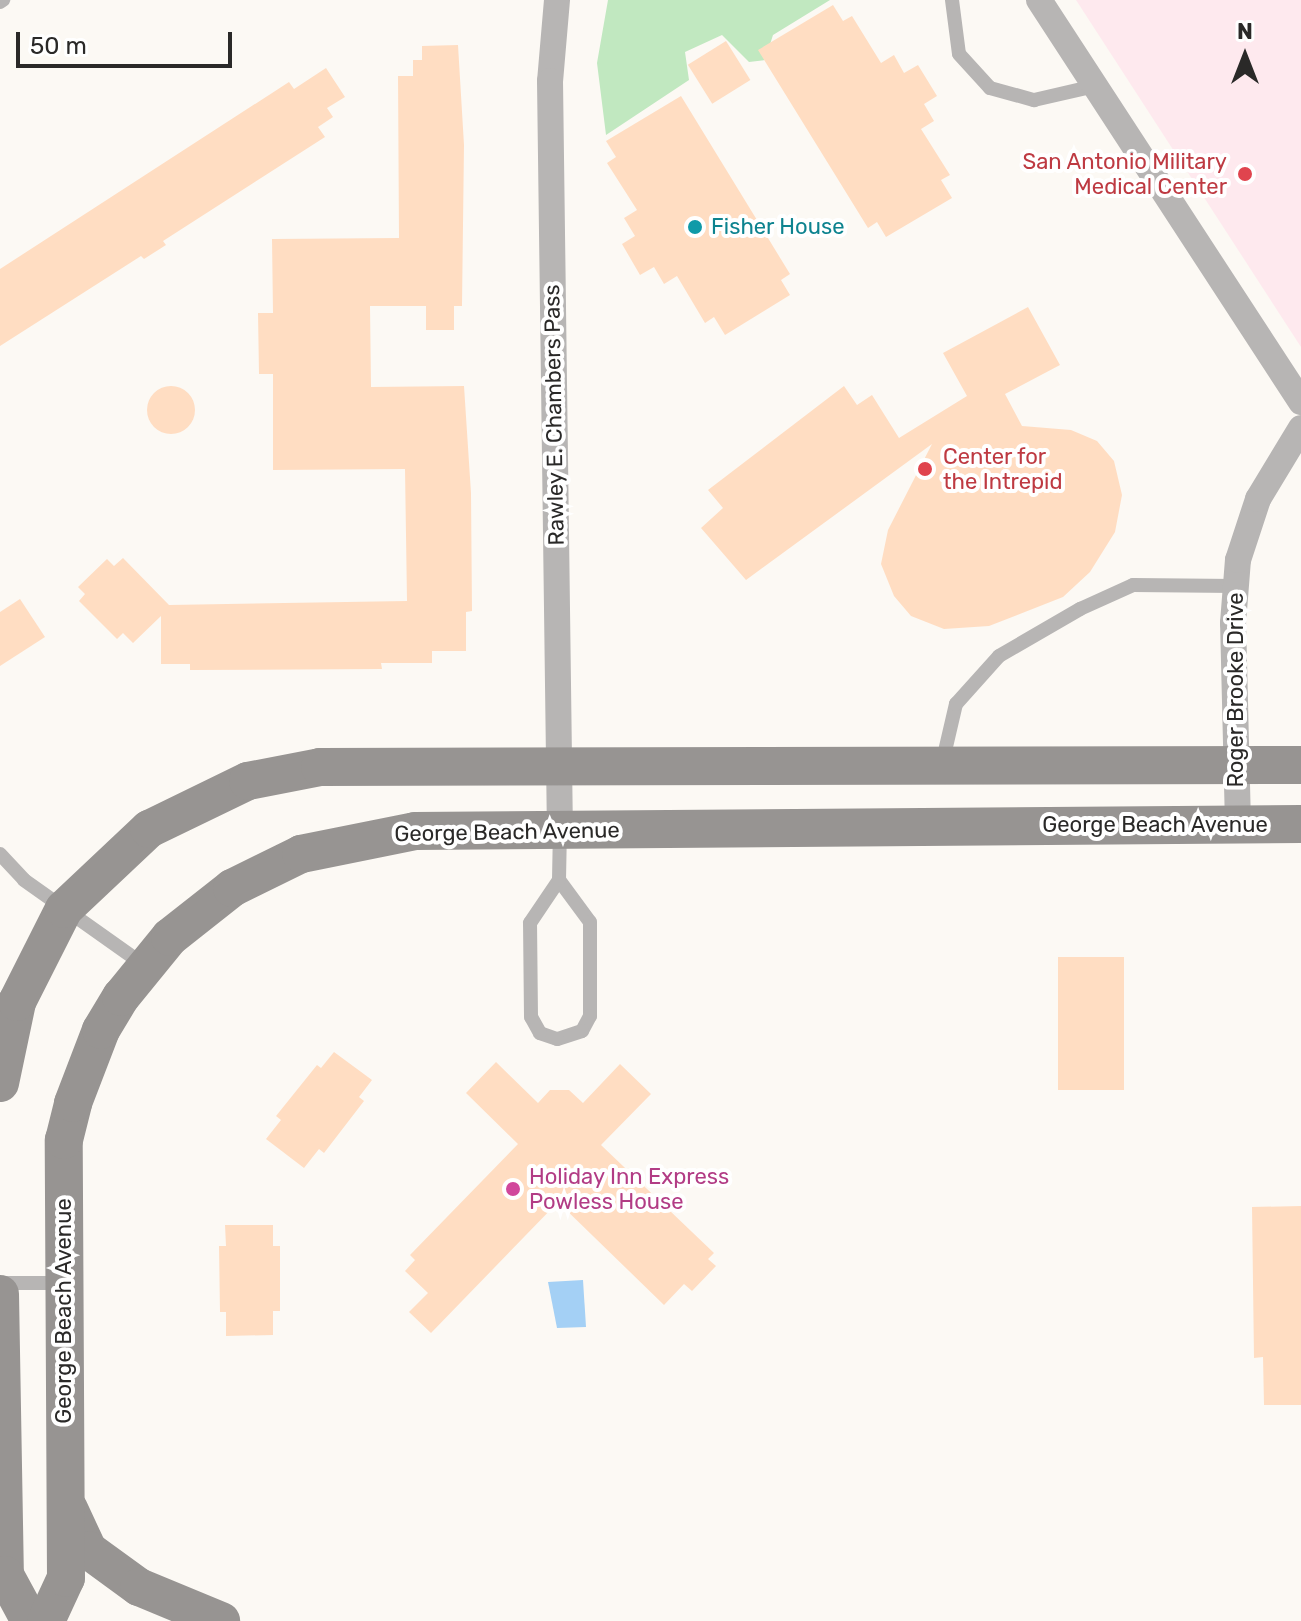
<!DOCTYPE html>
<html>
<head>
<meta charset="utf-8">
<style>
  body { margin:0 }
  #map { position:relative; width:1301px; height:1621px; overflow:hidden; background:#fcf9f4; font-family:Rubik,sans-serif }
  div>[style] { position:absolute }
  .medical>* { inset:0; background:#fee9ee }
  .green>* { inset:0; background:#c1e8c0 }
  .water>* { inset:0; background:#a4d0f5 }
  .building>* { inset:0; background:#ffddc2; transform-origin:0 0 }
  .round { border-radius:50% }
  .lane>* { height:14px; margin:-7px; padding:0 7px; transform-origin:7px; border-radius:7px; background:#b7b5b4 }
  .street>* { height:26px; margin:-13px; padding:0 13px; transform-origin:13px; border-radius:13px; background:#b7b5b4 }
  .secondary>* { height:38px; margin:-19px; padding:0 19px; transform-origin:19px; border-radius:19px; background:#979492 }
  .dots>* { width:22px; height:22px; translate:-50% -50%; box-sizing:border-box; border:4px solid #fff; border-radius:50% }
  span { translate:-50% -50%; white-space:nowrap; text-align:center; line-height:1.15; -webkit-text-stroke:8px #fff; paint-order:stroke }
  .health-label { font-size:22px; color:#be3a42 }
  .right { translate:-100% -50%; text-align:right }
  .left { translate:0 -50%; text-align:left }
  .culture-label { font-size:22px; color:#0d838f }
  .street-label { font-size:22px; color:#2a2928 }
  .hotel-label { font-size:22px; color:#b23c85 }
  .north { position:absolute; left:1205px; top:16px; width:80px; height:80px; -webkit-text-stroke:6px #fff; paint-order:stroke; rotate:0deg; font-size:22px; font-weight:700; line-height:32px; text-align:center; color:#2a2928 }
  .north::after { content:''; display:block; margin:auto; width:28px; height:36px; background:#2a2928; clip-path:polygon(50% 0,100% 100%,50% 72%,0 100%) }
  .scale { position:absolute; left:16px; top:32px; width:216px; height:36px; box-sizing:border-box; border:4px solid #2a2928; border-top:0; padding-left:10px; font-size:24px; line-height:28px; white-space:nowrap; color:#2a2928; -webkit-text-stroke:6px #fff; paint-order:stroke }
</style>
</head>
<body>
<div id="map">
  <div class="medical">
    <i style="clip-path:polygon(1076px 0,1301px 0,1301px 347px)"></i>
  </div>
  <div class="green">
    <i style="clip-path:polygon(608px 0,830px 0,773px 35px,765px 60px,749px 62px,722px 35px,685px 52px,689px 80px,606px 135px,597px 63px)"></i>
  </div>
  <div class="water">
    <i style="clip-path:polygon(583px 1280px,586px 1327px,557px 1328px,548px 1282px)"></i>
  </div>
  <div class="building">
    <i style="clip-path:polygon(833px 5px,843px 21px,852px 16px,881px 63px,894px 55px,904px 73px,918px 65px,937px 96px,924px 104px,934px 121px,921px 129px,950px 175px,941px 180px,952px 198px,886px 237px,877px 222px,868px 228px,758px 50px)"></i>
    <i style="left:726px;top:41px;width:46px;height:45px;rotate:58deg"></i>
    <i style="clip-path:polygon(458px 45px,464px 145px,462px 306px,454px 306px,454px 330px,426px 330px,426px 306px,370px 306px,371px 387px,464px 386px,471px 493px,472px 611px,466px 612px,466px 651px,432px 651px,432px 663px,381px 663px,382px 669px,190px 670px,190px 664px,161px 664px,161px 616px,133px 643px,123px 633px,117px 639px,79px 601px,85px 594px,78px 587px,107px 559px,114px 566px,123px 558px,169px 605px,407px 601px,405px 469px,273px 470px,273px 374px,259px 374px,258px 313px,273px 313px,272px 239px,399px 238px,398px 76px,413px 76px,413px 60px,422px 60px,422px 46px)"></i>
    <i style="clip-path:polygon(326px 68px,345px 97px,327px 108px,333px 117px,318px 127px,325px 137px,163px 241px,166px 245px,144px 259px,141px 256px,0 346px,0 269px,289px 82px,294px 89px)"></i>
    <i style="clip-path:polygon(681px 96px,790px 274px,781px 280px,790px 295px,725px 335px,714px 317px,705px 323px,677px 276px,664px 284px,654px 267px,640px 275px,622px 244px,635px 236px,624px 218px,637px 210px,607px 163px,616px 157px,606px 141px)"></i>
    <i style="clip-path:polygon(1028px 307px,1060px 365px,1005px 394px,1022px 426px,1071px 430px,1097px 441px,1114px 461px,1122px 495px,1115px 532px,1090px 572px,1063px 597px,989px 626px,944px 629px,911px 616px,894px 596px,881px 564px,888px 530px,932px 444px,746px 580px,701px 528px,723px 508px,708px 490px,844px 386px,857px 405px,872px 395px,899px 438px,967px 396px,943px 353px)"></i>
    <i class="round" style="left:147px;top:386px;width:48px;height:48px"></i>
    <i style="clip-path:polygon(20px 599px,45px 637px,0 666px,0 612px)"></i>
    <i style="left:1124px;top:957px;width:133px;height:66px;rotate:90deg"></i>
    <i style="clip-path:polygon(334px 1052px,372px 1080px,359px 1097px,364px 1101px,324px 1153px,319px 1149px,304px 1168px,266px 1139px,281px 1120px,276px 1116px,317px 1065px,321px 1068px)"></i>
    <i style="clip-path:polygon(496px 1062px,538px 1103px,550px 1090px,569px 1090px,583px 1103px,620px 1064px,651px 1094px,601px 1145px,714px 1253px,708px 1259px,716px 1266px,692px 1291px,684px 1284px,664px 1305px,558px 1202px,431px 1333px,409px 1312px,428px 1293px,405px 1271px,415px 1260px,410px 1255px,518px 1144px,466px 1093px)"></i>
    <i style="clip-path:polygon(1301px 1206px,1301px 1405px,1264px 1405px,1263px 1357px,1254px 1358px,1252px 1207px)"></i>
    <i style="clip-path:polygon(225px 1225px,273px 1225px,273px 1246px,280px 1246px,280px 1311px,273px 1311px,273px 1335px,226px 1336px,226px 1312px,220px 1312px,219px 1246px,226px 1246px)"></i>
  </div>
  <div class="lane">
    <i style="left:952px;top:0;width:54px;rotate:82.6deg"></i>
    <i style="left:959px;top:54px;width:46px;rotate:47.6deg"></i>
    <i style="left:990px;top:88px;width:46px;rotate:15.3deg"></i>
    <i style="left:1034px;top:100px;width:63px;rotate:-12.9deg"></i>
    <i style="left:0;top:2px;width:4px;rotate:-34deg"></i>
    <i style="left:942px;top:764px;width:62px;rotate:-76.9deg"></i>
    <i style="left:956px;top:704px;width:64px;rotate:-48.1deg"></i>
    <i style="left:999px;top:656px;width:94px;rotate:-30.1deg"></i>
    <i style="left:1080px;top:609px;width:58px;rotate:-24.4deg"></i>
    <i style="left:1133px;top:585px;width:102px;rotate:0.6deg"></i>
    <i style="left:0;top:854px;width:35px;rotate:47deg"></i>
    <i style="left:24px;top:880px;width:147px;rotate:35.3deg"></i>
    <i style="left:559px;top:880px;width:52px;rotate:53.6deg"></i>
    <i style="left:590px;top:922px;width:94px;rotate:90deg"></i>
    <i style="left:590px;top:1016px;width:17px;rotate:118deg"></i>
    <i style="left:582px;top:1031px;width:26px;rotate:162deg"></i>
    <i style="left:557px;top:1039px;width:18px;rotate:-161deg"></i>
    <i style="left:540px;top:1033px;width:18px;rotate:-119deg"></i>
    <i style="left:531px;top:1017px;width:94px;rotate:-90.6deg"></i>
    <i style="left:530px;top:923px;width:52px;rotate:-56deg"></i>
    <i style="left:559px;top:880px;width:50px;rotate:-88.9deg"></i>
    <i style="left:0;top:1283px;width:64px"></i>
  </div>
  <div class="street">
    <i style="left:557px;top:0;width:81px;rotate:94.9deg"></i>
    <i style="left:550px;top:81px;width:749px;rotate:89.24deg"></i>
    <i style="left:1039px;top:0;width:480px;rotate:56.9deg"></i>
    <i style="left:1238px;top:825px;width:202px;rotate:-91.4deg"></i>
    <i style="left:1233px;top:623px;width:63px;rotate:-85.5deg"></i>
    <i style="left:1238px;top:560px;width:64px;rotate:-71.8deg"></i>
    <i style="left:1258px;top:499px;width:83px;rotate:-58.8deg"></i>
  </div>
  <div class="secondary">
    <i style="left:0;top:1083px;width:83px;rotate:-78.1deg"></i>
    <i style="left:17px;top:1002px;width:104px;rotate:-63.2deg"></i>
    <i style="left:64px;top:909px;width:117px;rotate:-43.3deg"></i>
    <i style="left:149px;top:829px;width:110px;rotate:-25.9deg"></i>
    <i style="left:248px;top:781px;width:73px;rotate:-11deg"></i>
    <i style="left:320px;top:767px;width:981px;rotate:-0.12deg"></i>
    <i style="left:0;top:1294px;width:281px;rotate:89deg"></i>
    <i style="left:5px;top:1575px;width:52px;rotate:61.5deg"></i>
    <i style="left:69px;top:1509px;width:45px;rotate:65.1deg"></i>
    <i style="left:88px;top:1550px;width:63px;rotate:36deg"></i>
    <i style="left:139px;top:1587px;width:89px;rotate:22.5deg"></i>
    <i style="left:46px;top:1621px;width:47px;rotate:-65.1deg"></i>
    <i style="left:66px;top:1578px;width:438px;rotate:-90.3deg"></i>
    <i style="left:64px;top:1140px;width:38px;rotate:-76deg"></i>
    <i style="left:73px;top:1103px;width:78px;rotate:-69deg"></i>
    <i style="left:101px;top:1030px;width:39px;rotate:-59deg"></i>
    <i style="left:121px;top:997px;width:77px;rotate:-50.8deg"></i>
    <i style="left:170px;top:937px;width:79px;rotate:-38.3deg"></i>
    <i style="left:232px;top:888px;width:77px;rotate:-26.2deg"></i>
    <i style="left:301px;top:854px;width:116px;rotate:-11.4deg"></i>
    <i style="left:415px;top:831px;width:886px;rotate:-0.45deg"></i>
  </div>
  <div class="dots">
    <i style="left:1245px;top:174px;background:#e0444e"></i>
    <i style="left:695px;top:227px;background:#0f9aa8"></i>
    <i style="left:925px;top:469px;background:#e0444e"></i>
    <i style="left:513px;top:1189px;background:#d1479c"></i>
  </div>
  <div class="health-label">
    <span class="right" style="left:1227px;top:174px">San Antonio Military<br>Medical Center</span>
    <span class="left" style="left:943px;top:469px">Center for<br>the Intrepid</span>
  </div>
  <div class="culture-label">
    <span class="left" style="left:711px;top:227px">Fisher House</span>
  </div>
  <div class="street-label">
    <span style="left:554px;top:415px;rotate:-91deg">Rawley E. Chambers Pass</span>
    <span style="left:1236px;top:690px;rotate:-90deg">Roger Brooke Drive</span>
    <span style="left:1155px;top:825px">George Beach Avenue</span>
    <span style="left:507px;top:832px;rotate:-1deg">George Beach Avenue</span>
    <span style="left:64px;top:1311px;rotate:-90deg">George Beach Avenue</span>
  </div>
  <div class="hotel-label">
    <span class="left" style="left:529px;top:1189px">Holiday Inn Express<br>Powless House</span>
  </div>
  <div class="north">N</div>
  <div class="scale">50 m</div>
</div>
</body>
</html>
